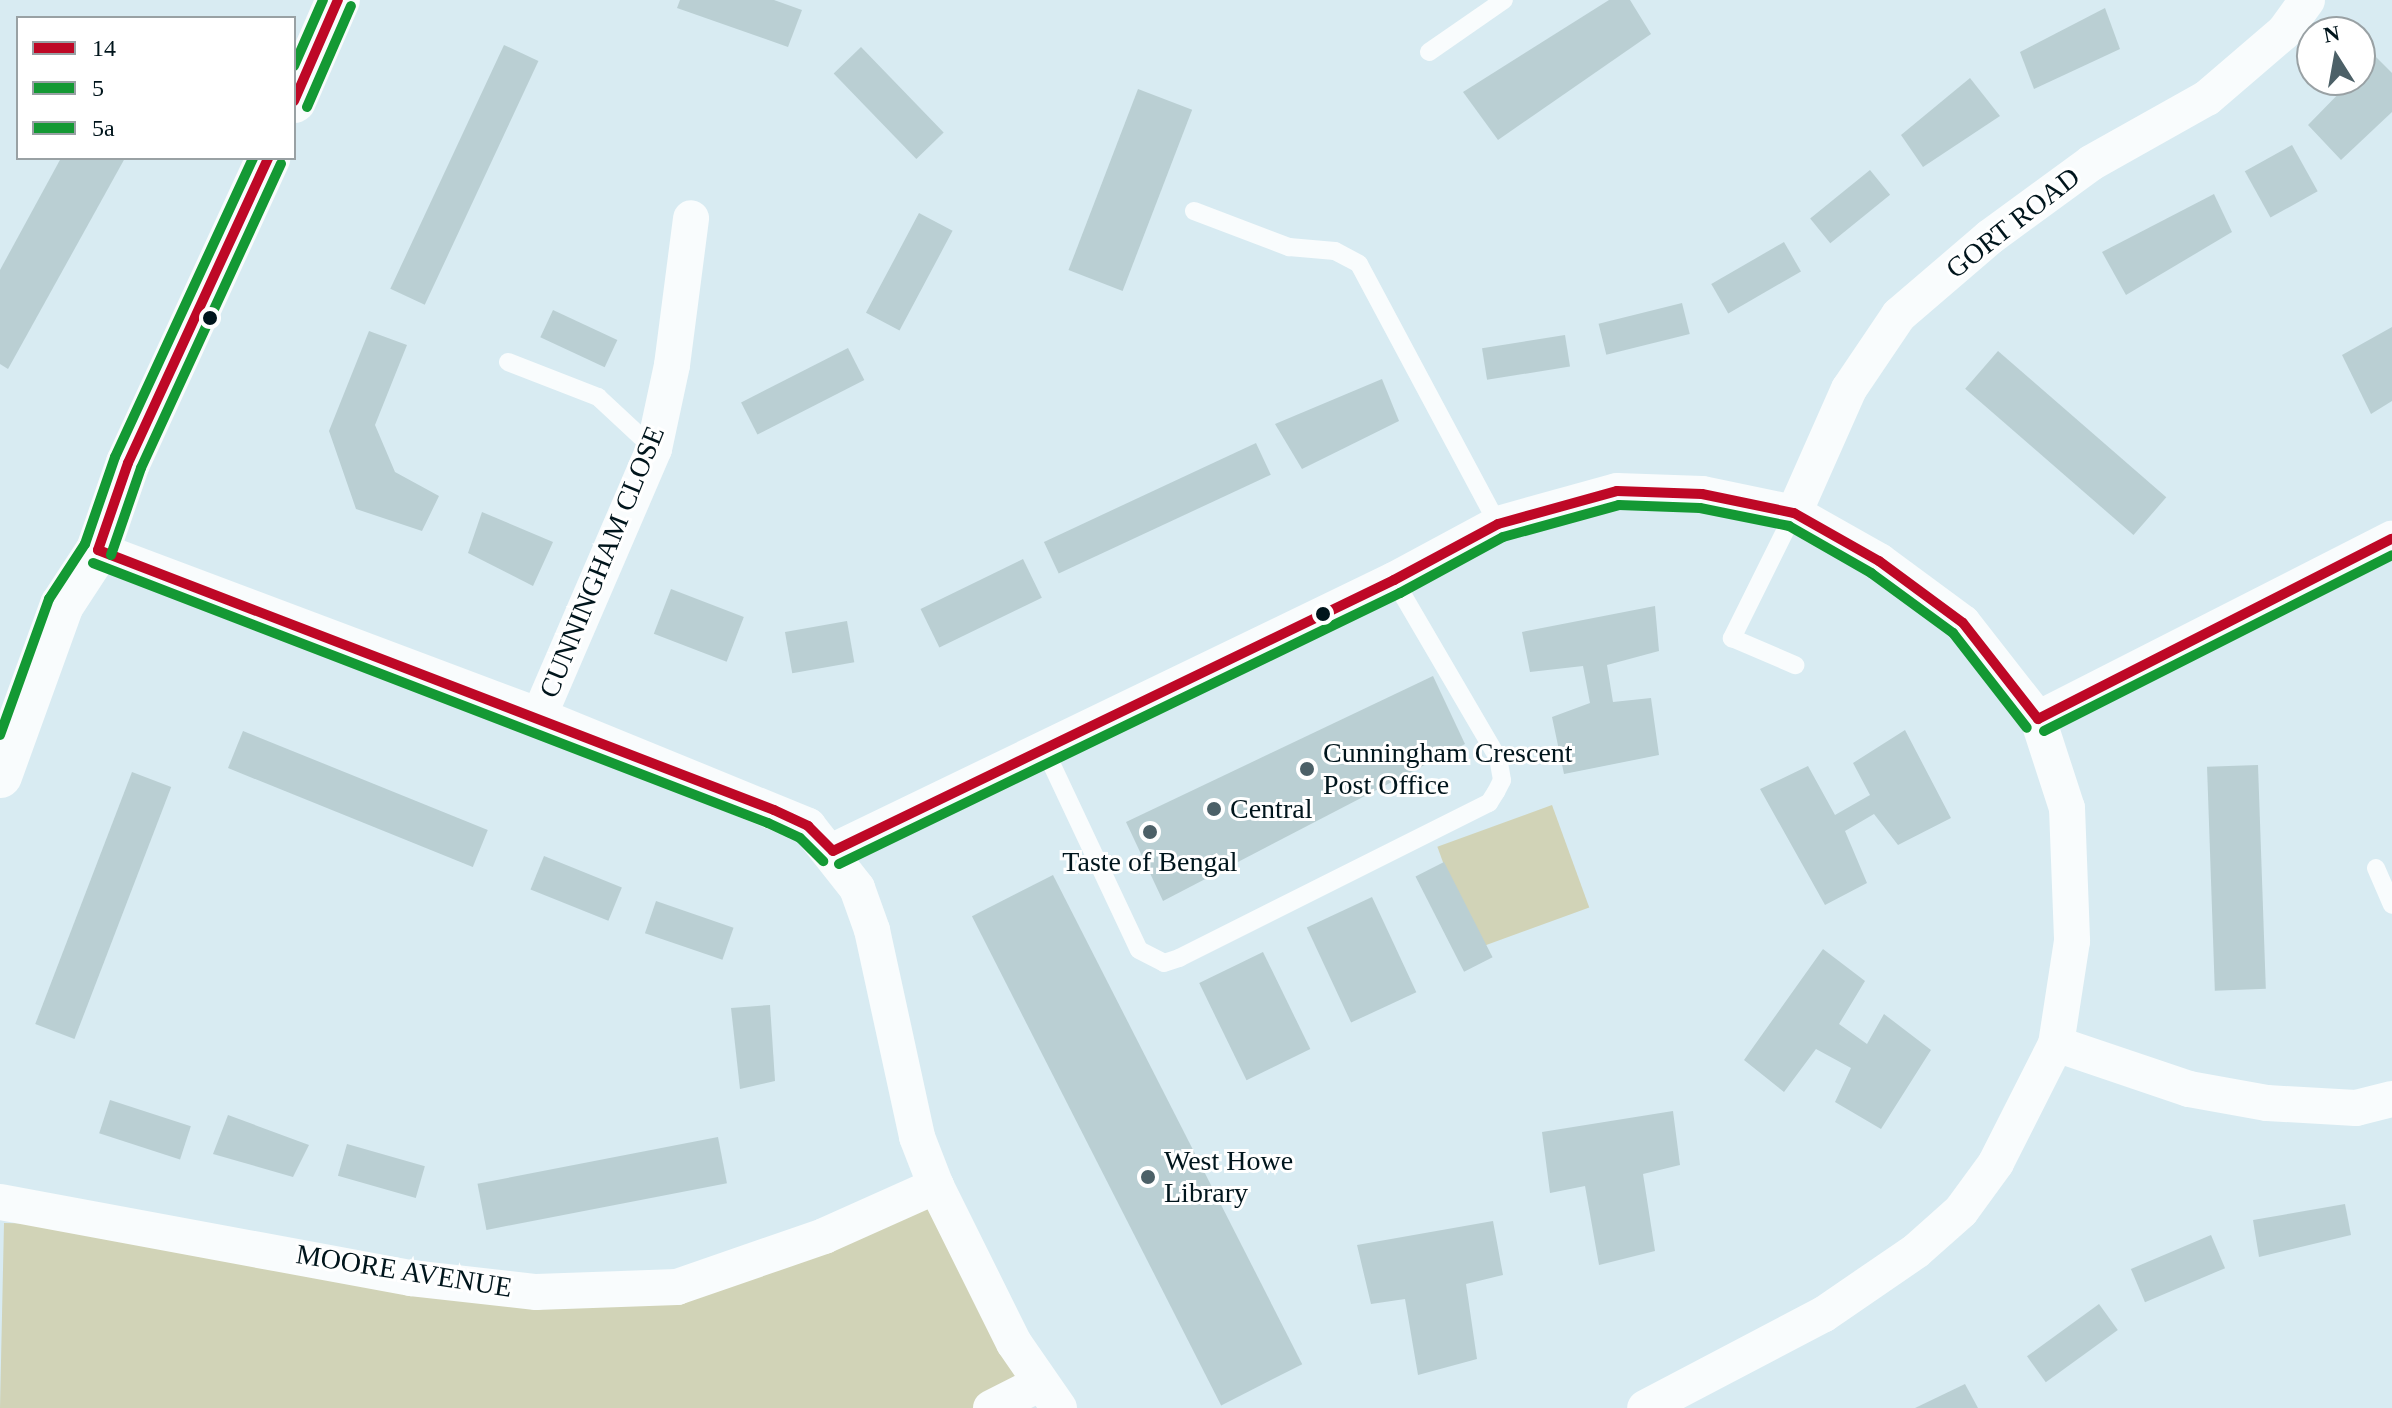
<!DOCTYPE html>
<html>
<head>
<meta charset="utf-8">
<style>
  body { margin:0 }
  #map { position:relative; width:2392px; height:1408px; overflow:hidden; background:#d8ebf2; font-family:"Times New Roman",serif }
  div>[style] { position:absolute }
  .green>* { inset:0; background:#d1d3b7; transform-origin:0 0 }
  .building>* { inset:0; background:#bacfd3; transform-origin:0 0 }
  .service>* { height:18px; margin:-9px; padding:0 9px; transform-origin:9px; border-radius:9px; background:#f9fcfd }
  .minor>* { height:36px; margin:-18px; padding:0 18px; transform-origin:18px; border-radius:18px; background:#f9fcfd }
  .tertiary>* { height:44px; margin:-22px; padding:0 22px; transform-origin:22px; border-radius:22px; background:#f9fcfd }
  .bus-1>* { height:10px; margin:-5px; padding:0 5px; transform-origin:5px; border-radius:5px; background:#be0826 }
  .bus-2>* { height:10px; margin:-5px; padding:0 5px; transform-origin:5px; border-radius:5px; background:#149934 }
  .bus-3>* { height:10px; margin:-5px; padding:0 5px; transform-origin:5px; border-radius:5px; background:#149934 }
  .dots>* { width:22px; height:22px; translate:-50% -50%; box-sizing:border-box; border:4px solid #fff; border-radius:50% }
  span { translate:-50% -50%; white-space:nowrap; text-align:center; line-height:1.15; -webkit-text-stroke:6px #fff; paint-order:stroke }
  .street-label { font-size:28px; color:#00151c }
  .poi-label { font-size:28px; color:#00151c }
  .left { translate:0 -50%; text-align:left }
  .legend { position:absolute; left:16px; top:16px; width:280px; height:144px; box-sizing:border-box; background:#fff; border:2px solid #99a1a4; margin:0; padding:10px 14px; list-style:none; font-size:24px; color:#00151c }
  .legend li { display:flex; align-items:center; gap:16px; height:40px }
  .legend b { width:40px; border:2px solid #99a1a4 }
  .north { position:absolute; left:2296px; top:16px; width:80px; height:80px; box-sizing:border-box; background:#fff; border:2px solid #99a1a4; border-radius:50%; rotate:349deg; font-size:22px; font-weight:700; line-height:32px; text-align:center; color:#00151c }
  .north::after { content:''; display:block; margin:auto; width:28px; height:36px; background:#4c6067; clip-path:polygon(50% 0,100% 100%,50% 72%,0 100%) }
</style>
</head>
<body>
<div id="map">
  <div class="green">
    <i style="left:1552px;top:805px;width:109px;height:122px;rotate:70deg"></i>
    <i style="clip-path:polygon(936px 1186px,1039px 1384px,991px 1408px,0 1408px,4px 1223px,147px 1226px,311px 1256px,677px 1287px)"></i>
  </div>
  <div class="building">
    <i style="clip-path:polygon(680px 0,774px 0,802px 10px,788px 47px,677px 8px)"></i>
    <i style="clip-path:polygon(1609px 0,1630px 0,1651px 34px,1498px 140px,1463px 92px)"></i>
    <i style="clip-path:polygon(2105px 8px,2120px 49px,2034px 89px,2020px 52px)"></i>
    <i style="left:504px;top:45px;width:38px;height:269px;rotate:25deg"></i>
    <i style="left:861px;top:47px;width:119px;height:38px;rotate:46deg"></i>
    <i style="clip-path:polygon(2376px 57px,2392px 73px,2392px 112px,2341px 160px,2308px 125px,2352px 80px,2360px 80px,2360px 72px)"></i>
    <i style="clip-path:polygon(1970px 78px,2000px 116px,1923px 167px,1901px 135px)"></i>
    <i style="left:1138px;top:89px;width:58px;height:194px;rotate:21deg"></i>
    <i style="left:2292px;top:145px;width:53px;height:54px;rotate:61deg"></i>
    <i style="clip-path:polygon(61px 158px,125px 158px,8px 369px,0 364px,0 270px)"></i>
    <i style="left:1870px;top:170px;width:32px;height:77px;rotate:51deg"></i>
    <i style="clip-path:polygon(2214px 194px,2232px 232px,2126px 295px,2102px 252px)"></i>
    <i style="left:919px;top:213px;width:38px;height:113px;rotate:28deg"></i>
    <i style="left:1784px;top:242px;width:34px;height:84px;rotate:60deg"></i>
    <i style="left:1682px;top:303px;width:32px;height:86px;rotate:76deg"></i>
    <i style="left:553px;top:310px;width:71px;height:30px;rotate:25deg"></i>
    <i style="clip-path:polygon(2392px 327px,2392px 401px,2371px 414px,2342px 355px)"></i>
    <i style="clip-path:polygon(369px 331px,407px 345px,375px 425px,395px 472px,439px 496px,422px 531px,356px 509px,329px 431px)"></i>
    <i style="left:1565px;top:335px;width:32px;height:84px;rotate:81deg"></i>
    <i style="left:848px;top:348px;width:36px;height:120px;rotate:63deg"></i>
    <i style="left:1998px;top:351px;width:223px;height:50px;rotate:41deg"></i>
    <i style="clip-path:polygon(1382px 379px,1399px 421px,1302px 469px,1275px 424px)"></i>
    <i style="left:1256px;top:443px;width:35px;height:234px;rotate:65deg"></i>
    <i style="clip-path:polygon(482px 512px,553px 542px,533px 586px,468px 553px)"></i>
    <i style="left:1023px;top:559px;width:43px;height:114px;rotate:64deg"></i>
    <i style="left:671px;top:589px;width:78px;height:48px;rotate:21deg"></i>
    <i style="clip-path:polygon(1655px 606px,1659px 651px,1607px 665px,1613px 702px,1651px 698px,1659px 755px,1564px 774px,1552px 717px,1590px 703px,1583px 666px,1530px 672px,1522px 632px)"></i>
    <i style="left:847px;top:621px;width:42px;height:63px;rotate:80deg"></i>
    <i style="clip-path:polygon(1433px 676px,1465px 744px,1163px 901px,1126px 822px)"></i>
    <i style="clip-path:polygon(1905px 730px,1951px 818px,1898px 845px,1874px 814px,1845px 831px,1867px 883px,1825px 905px,1760px 789px,1808px 766px,1835px 815px,1870px 795px,1853px 763px)"></i>
    <i style="left:243px;top:731px;width:264px;height:40px;rotate:22deg"></i>
    <i style="left:2258px;top:765px;width:224px;height:51px;rotate:88deg"></i>
    <i style="left:132px;top:772px;width:42px;height:270px;rotate:21deg"></i>
    <i style="left:544px;top:856px;width:84px;height:36px;rotate:22deg"></i>
    <i style="left:1444px;top:862px;width:107px;height:32px;rotate:63deg"></i>
    <i style="left:1053px;top:875px;width:549px;height:91px;rotate:63deg"></i>
    <i style="left:1372px;top:897px;width:105px;height:72px;rotate:65deg"></i>
    <i style="left:656px;top:901px;width:82px;height:34px;rotate:19deg"></i>
    <i style="clip-path:polygon(1823px 949px,1865px 981px,1839px 1024px,1867px 1044px,1884px 1014px,1931px 1050px,1881px 1129px,1835px 1102px,1851px 1068px,1816px 1049px,1784px 1092px,1744px 1060px)"></i>
    <i style="left:1263px;top:952px;width:108px;height:71px;rotate:64deg"></i>
    <i style="clip-path:polygon(770px 1005px,775px 1081px,740px 1089px,731px 1008px)"></i>
    <i style="left:110px;top:1100px;width:85px;height:35px;rotate:18deg"></i>
    <i style="clip-path:polygon(1673px 1111px,1680px 1165px,1643px 1174px,1655px 1251px,1599px 1265px,1585px 1186px,1550px 1193px,1542px 1132px)"></i>
    <i style="clip-path:polygon(228px 1115px,309px 1145px,293px 1177px,213px 1154px)"></i>
    <i style="left:718px;top:1137px;width:47px;height:245px;rotate:79deg"></i>
    <i style="left:347px;top:1144px;width:81px;height:33px;rotate:16deg"></i>
    <i style="clip-path:polygon(2345px 1204px,2351px 1235px,2259px 1257px,2253px 1220px)"></i>
    <i style="clip-path:polygon(1493px 1221px,1503px 1275px,1466px 1284px,1477px 1359px,1418px 1375px,1405px 1299px,1371px 1304px,1357px 1245px)"></i>
    <i style="left:2211px;top:1235px;width:36px;height:87px;rotate:67deg"></i>
    <i style="left:2099px;top:1304px;width:32px;height:89px;rotate:54deg"></i>
    <i style="clip-path:polygon(1965px 1384px,1978px 1408px,1915px 1408px)"></i>
  </div>
  <div class="service">
    <i style="left:1429px;top:52px;width:91px;rotate:-34.7deg"></i>
    <i style="left:1194px;top:211px;width:102px;rotate:20.8deg"></i>
    <i style="left:1289px;top:247px;width:46px;rotate:5deg"></i>
    <i style="left:1335px;top:251px;width:27px;rotate:28deg"></i>
    <i style="left:1359px;top:264px;width:295px;rotate:61.9deg"></i>
    <i style="left:508px;top:362px;width:97px;rotate:21.3deg"></i>
    <i style="left:598px;top:397px;width:76px;rotate:42.9deg"></i>
    <i style="left:1794px;top:513px;width:140px;rotate:116.4deg"></i>
    <i style="left:1732px;top:638px;width:69px;rotate:23.2deg"></i>
    <i style="left:1043px;top:746px;width:225px;rotate:64.8deg"></i>
    <i style="left:1139px;top:950px;width:28px;rotate:27deg"></i>
    <i style="left:1164px;top:963px;width:16px;rotate:-18deg"></i>
    <i style="left:1179px;top:958px;width:347px;rotate:-26.6deg"></i>
    <i style="left:1489px;top:803px;width:13px;rotate:-58deg"></i>
    <i style="left:1496px;top:792px;width:13px;rotate:-63deg"></i>
    <i style="left:1502px;top:780px;width:22px;rotate:-100deg"></i>
    <i style="left:1498px;top:758px;width:206px;rotate:-120.3deg"></i>
    <i style="left:2376px;top:868px;width:40px;rotate:66.6deg"></i>
  </div>
  <div class="minor">
    <i style="left:1794px;top:513px;width:136px;rotate:-66.1deg"></i>
    <i style="left:1849px;top:389px;width:89px;rotate:-56deg"></i>
    <i style="left:1899px;top:315px;width:120px;rotate:-40.6deg"></i>
    <i style="left:1990px;top:237px;width:125px;rotate:-36.2deg"></i>
    <i style="left:2091px;top:163px;width:133px;rotate:-29.3deg"></i>
    <i style="left:2207px;top:98px;width:101px;rotate:-40.6deg"></i>
    <i style="left:2284px;top:32px;width:39px;rotate:-54deg"></i>
    <i style="left:98px;top:550px;width:471px;rotate:20.6deg"></i>
    <i style="left:539px;top:716px;width:291px;rotate:22.2deg"></i>
    <i style="left:808px;top:826px;width:79px;rotate:51.7deg"></i>
    <i style="left:857px;top:888px;width:45px;rotate:70.3deg"></i>
    <i style="left:872px;top:930px;width:212px;rotate:77.7deg"></i>
    <i style="left:917px;top:1137px;width:53px;rotate:68.8deg"></i>
    <i style="left:936px;top:1186px;width:175px;rotate:63.6deg"></i>
    <i style="left:1014px;top:1343px;width:79px;rotate:55.3deg"></i>
    <i style="left:539px;top:716px;width:291px;rotate:-66.7deg"></i>
    <i style="left:654px;top:449px;width:86px;rotate:-77.9deg"></i>
    <i style="left:672px;top:365px;width:148px;rotate:-82.6deg"></i>
    <i style="left:2038px;top:719px;width:397px;rotate:-27deg"></i>
    <i style="left:833px;top:851px;width:623px;rotate:-25.78deg"></i>
    <i style="left:1394px;top:580px;width:118px;rotate:-28.3deg"></i>
    <i style="left:1498px;top:524px;width:123px;rotate:-15.5deg"></i>
    <i style="left:1617px;top:491px;width:85px;rotate:2deg"></i>
    <i style="left:1702px;top:494px;width:94px;rotate:11.7deg"></i>
    <i style="left:1794px;top:513px;width:98px;rotate:29.5deg"></i>
    <i style="left:1879px;top:561px;width:104px;rotate:36.4deg"></i>
    <i style="left:1963px;top:623px;width:122px;rotate:52deg"></i>
    <i style="left:2038px;top:719px;width:94px;rotate:72deg"></i>
    <i style="left:2067px;top:808px;width:133px;rotate:87.8deg"></i>
    <i style="left:2072px;top:941px;width:104px;rotate:98.8deg"></i>
    <i style="left:2056px;top:1044px;width:133px;rotate:116.8deg"></i>
    <i style="left:1996px;top:1163px;width:59px;rotate:126.1deg"></i>
    <i style="left:1961px;top:1211px;width:60px;rotate:138.4deg"></i>
    <i style="left:1916px;top:1251px;width:112px;rotate:145.6deg"></i>
    <i style="left:1824px;top:1314px;width:202px;rotate:152.3deg"></i>
    <i style="left:2056px;top:1044px;width:140px;rotate:18.7deg"></i>
    <i style="left:2189px;top:1089px;width:79px;rotate:10.2deg"></i>
    <i style="left:2267px;top:1103px;width:89px;rotate:3.2deg"></i>
    <i style="left:2356px;top:1108px;width:37px;rotate:-14deg"></i>
    <i style="left:0;top:1202px;width:418px;rotate:10.5deg"></i>
    <i style="left:411px;top:1278px;width:126px;rotate:6.4deg"></i>
    <i style="left:536px;top:1292px;width:141px;rotate:-2deg"></i>
    <i style="left:677px;top:1287px;width:156px;rotate:-19.1deg"></i>
    <i style="left:824px;top:1236px;width:123px;rotate:-24.1deg"></i>
    <i style="left:991px;top:1408px;width:54px;rotate:-26.6deg"></i>
  </div>
  <div class="tertiary">
    <i style="left:294px;top:101px;width:110px;rotate:-66.5deg"></i>
    <i style="left:0;top:776px;width:182px;rotate:-70.1deg"></i>
    <i style="left:62px;top:605px;width:66px;rotate:-56.8deg"></i>
    <i style="left:98px;top:550px;width:92px;rotate:-71deg"></i>
    <i style="left:128px;top:463px;width:336px;rotate:-65.3deg"></i>
  </div>
  <div class="bus-1">
    <i style="left:294px;top:101px;width:110px;rotate:-66.5deg"></i>
    <i style="left:98px;top:550px;width:724px;rotate:21.04deg"></i>
    <i style="left:774px;top:810px;width:38px;rotate:25deg"></i>
    <i style="left:808px;top:826px;width:35px;rotate:45deg"></i>
    <i style="left:98px;top:550px;width:92px;rotate:-71deg"></i>
    <i style="left:128px;top:463px;width:336px;rotate:-65.3deg"></i>
    <i style="left:2038px;top:719px;width:397px;rotate:-27deg"></i>
    <i style="left:833px;top:851px;width:623px;rotate:-25.78deg"></i>
    <i style="left:1394px;top:580px;width:118px;rotate:-28.3deg"></i>
    <i style="left:1498px;top:524px;width:123px;rotate:-15.5deg"></i>
    <i style="left:1617px;top:491px;width:85px;rotate:2deg"></i>
    <i style="left:1702px;top:494px;width:94px;rotate:11.7deg"></i>
    <i style="left:1794px;top:513px;width:98px;rotate:29.5deg"></i>
    <i style="left:1879px;top:561px;width:104px;rotate:36.4deg"></i>
    <i style="left:1963px;top:623px;width:122px;rotate:52deg"></i>
  </div>
  <div class="bus-2">
    <i style="left:307px;top:107px;width:110px;rotate:-66.5deg"></i>
    <i style="left:111px;top:555px;width:92px;rotate:-71deg"></i>
    <i style="left:141px;top:468px;width:335px;rotate:-65.3deg"></i>
    <i style="left:93px;top:563px;width:723px;rotate:21.07deg"></i>
    <i style="left:768px;top:823px;width:35px;rotate:25deg"></i>
    <i style="left:800px;top:838px;width:33px;rotate:45deg"></i>
    <i style="left:2044px;top:731px;width:390px;rotate:-26.8deg"></i>
    <i style="left:839px;top:864px;width:623px;rotate:-25.78deg"></i>
    <i style="left:1400px;top:593px;width:117px;rotate:-28.5deg"></i>
    <i style="left:1503px;top:537px;width:120px;rotate:-15.4deg"></i>
    <i style="left:1619px;top:505px;width:81px;rotate:2.1deg"></i>
    <i style="left:1700px;top:508px;width:91px;rotate:11.4deg"></i>
    <i style="left:1789px;top:526px;width:95px;rotate:29.8deg"></i>
    <i style="left:1871px;top:573px;width:102px;rotate:36.2deg"></i>
    <i style="left:1953px;top:633px;width:120px;rotate:52.1deg"></i>
  </div>
  <div class="bus-3">
    <i style="left:294px;top:66px;width:72px;rotate:-66.3deg"></i>
    <i style="left:0;top:735px;width:145px;rotate:-70.2deg"></i>
    <i style="left:49px;top:599px;width:66px;rotate:-56.8deg"></i>
    <i style="left:85px;top:544px;width:92px;rotate:-71deg"></i>
    <i style="left:115px;top:457px;width:329px;rotate:-65.2deg"></i>
  </div>
  <div class="dots">
    <i style="left:210px;top:318px;background:#00151c"></i>
    <i style="left:1323px;top:614px;background:#00151c"></i>
    <i style="left:1307px;top:769px;background:#4c6067"></i>
    <i style="left:1214px;top:809px;background:#4c6067"></i>
    <i style="left:1150px;top:832px;background:#4c6067"></i>
    <i style="left:1148px;top:1177px;background:#4c6067"></i>
  </div>
  <div class="street-label">
    <span style="left:2013px;top:223px;rotate:-38deg">GORT ROAD</span>
    <span style="left:602px;top:562px;rotate:-68deg">CUNNINGHAM CLOSE</span>
    <span style="left:404px;top:1271px;rotate:9deg">MOORE AVENUE</span>
  </div>
  <div class="poi-label">
    <span class="left" style="left:1323px;top:769px">Cunningham Crescent<br>Post Office</span>
    <span class="left" style="left:1230px;top:809px">Central</span>
    <span style="left:1150px;top:862px">Taste of Bengal</span>
    <span class="left" style="left:1164px;top:1177px">West Howe<br>Library</span>
  </div>
  <ul class="legend">
  <li><b style="height:10px;background:#be0826"></b>14</li>
  <li><b style="height:10px;background:#149934"></b>5</li>
  <li><b style="height:10px;background:#149934"></b>5a</li>
  </ul>
  <div class="north">N</div>
</div>
</body>
</html>
